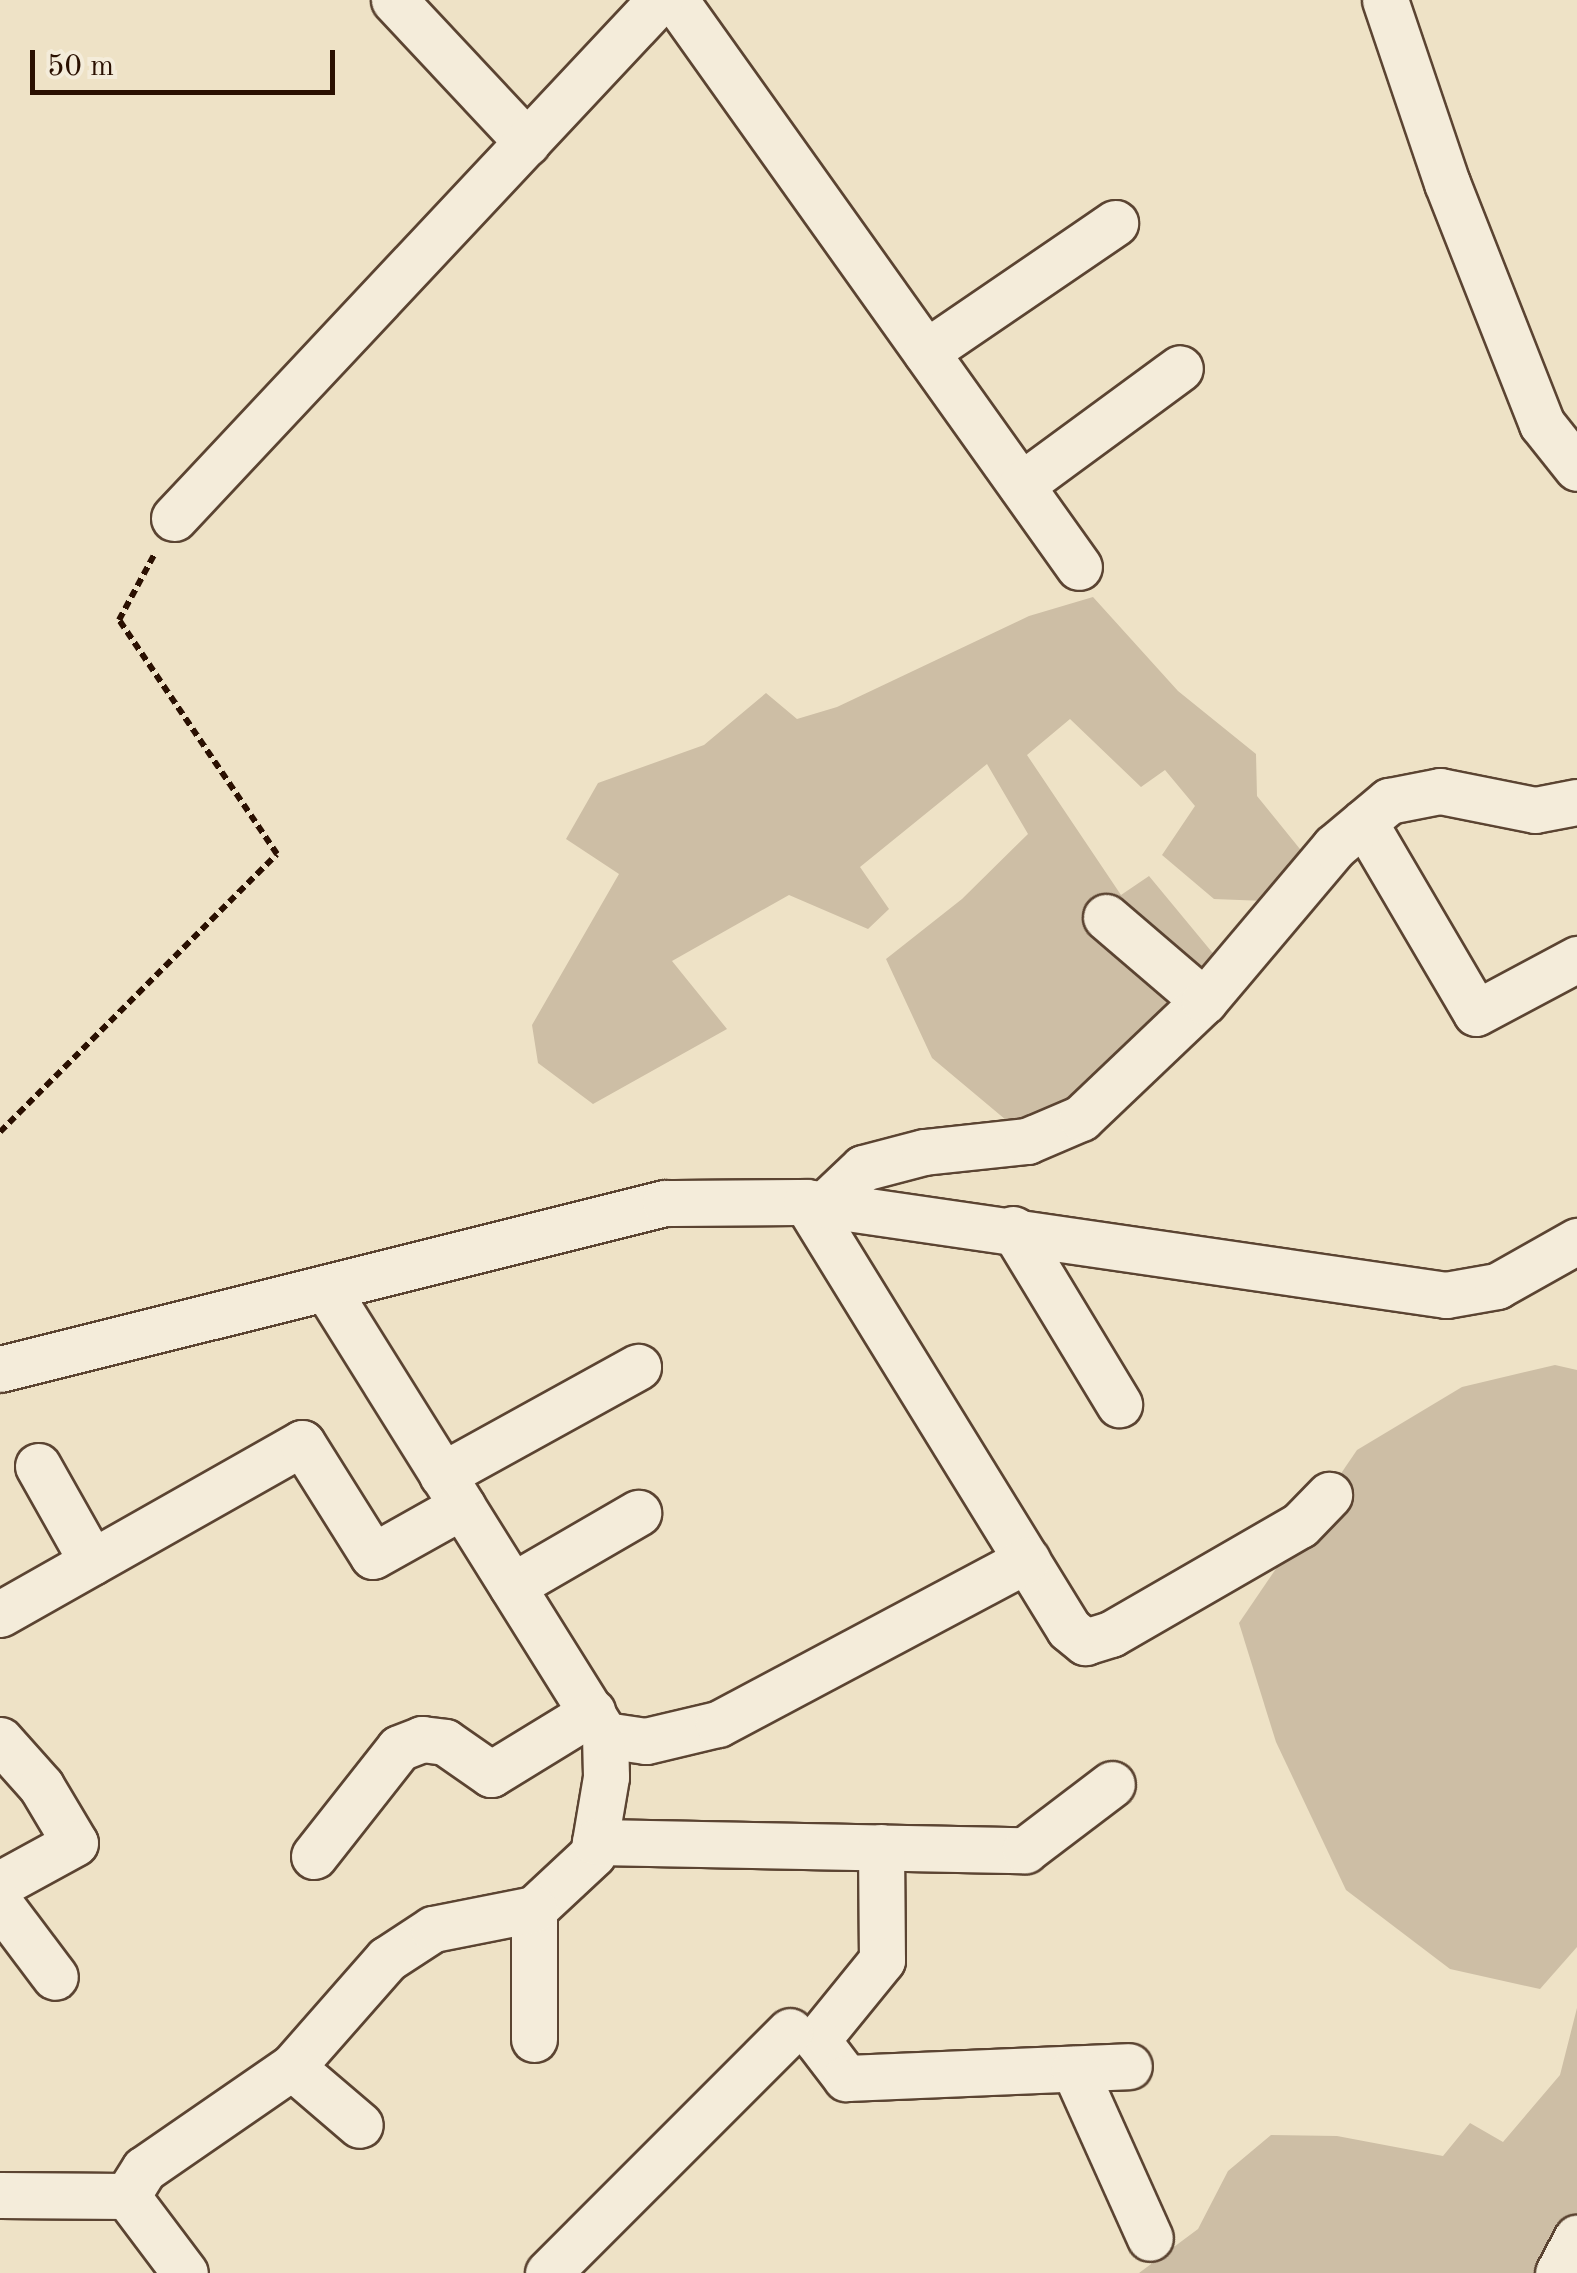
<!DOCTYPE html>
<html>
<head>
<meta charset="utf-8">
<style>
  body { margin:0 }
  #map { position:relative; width:1577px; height:2273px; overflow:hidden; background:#eee2c6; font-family:"Old Standard TT",serif }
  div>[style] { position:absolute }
  .green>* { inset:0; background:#cdbea5 }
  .path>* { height:6px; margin-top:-3px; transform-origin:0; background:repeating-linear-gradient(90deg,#2a1001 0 8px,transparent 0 13px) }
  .roads { filter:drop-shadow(2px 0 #5b4432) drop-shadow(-2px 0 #5b4432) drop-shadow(0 2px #5b4432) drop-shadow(0 -2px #5b4432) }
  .minor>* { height:45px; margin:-22.5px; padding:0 22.5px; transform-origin:22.5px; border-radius:22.5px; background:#f4ecda }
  span { translate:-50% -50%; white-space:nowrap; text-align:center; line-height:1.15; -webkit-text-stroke:9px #f4ecda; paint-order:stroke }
  .scale { position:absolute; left:30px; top:50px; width:305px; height:45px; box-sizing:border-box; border:5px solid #2a1001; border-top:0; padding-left:12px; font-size:30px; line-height:35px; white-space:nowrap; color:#2a1001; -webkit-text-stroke:8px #f4ecda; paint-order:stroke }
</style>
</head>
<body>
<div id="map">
  <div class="green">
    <i style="clip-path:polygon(1093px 597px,1178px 691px,1256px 754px,1257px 796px,1304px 854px,1265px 901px,1214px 899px,1162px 855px,1195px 806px,1165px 770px,1141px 787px,1070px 719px,1027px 755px,1121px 895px,1149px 876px,1216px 957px,1066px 1106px,1012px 1125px,932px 1058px,886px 959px,962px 899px,1028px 834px,987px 764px,860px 867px,889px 909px,868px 929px,789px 895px,672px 961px,727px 1029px,593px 1104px,538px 1063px,532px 1025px,619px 874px,566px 839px,598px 783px,704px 745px,766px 693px,797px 719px,837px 707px,1029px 616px)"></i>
    <i style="clip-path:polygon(1555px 1365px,1577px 1370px,1577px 1947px,1540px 1989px,1450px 1969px,1346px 1890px,1276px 1742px,1239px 1623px,1357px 1450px,1462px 1387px)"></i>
    <i style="clip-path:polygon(1577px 2008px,1577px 2273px,1139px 2273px,1198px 2229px,1228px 2171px,1271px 2135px,1337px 2136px,1443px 2156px,1470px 2123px,1503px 2142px,1560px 2075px)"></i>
  </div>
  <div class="path">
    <i style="left:0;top:1132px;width:392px;rotate:-45.1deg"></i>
    <i style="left:277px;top:854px;width:282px;rotate:-124deg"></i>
    <i style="left:119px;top:620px;width:74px;rotate:-61.7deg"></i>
  </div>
  <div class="roads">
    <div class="minor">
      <i style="left:394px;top:0;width:195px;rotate:46.9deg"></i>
      <i style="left:675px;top:0;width:696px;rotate:54.53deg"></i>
      <i style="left:1385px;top:0;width:193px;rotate:71.3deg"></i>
      <i style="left:1447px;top:183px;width:259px;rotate:68.5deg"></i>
      <i style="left:1542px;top:424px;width:56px;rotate:51.5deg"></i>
      <i style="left:926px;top:352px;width:229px;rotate:-34.3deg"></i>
      <i style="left:1021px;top:485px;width:197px;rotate:-36.3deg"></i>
      <i style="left:174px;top:518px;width:710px;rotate:-46.83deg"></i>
      <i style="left:1364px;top:822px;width:221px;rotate:59.6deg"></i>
      <i style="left:1476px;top:1013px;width:115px;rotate:-28.1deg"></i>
      <i style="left:1106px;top:917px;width:129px;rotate:40.6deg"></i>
      <i style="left:806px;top:1202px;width:501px;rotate:58.37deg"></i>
      <i style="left:1069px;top:1629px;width:21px;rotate:39deg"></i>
      <i style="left:1085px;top:1642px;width:27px;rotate:-17deg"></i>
      <i style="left:1111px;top:1634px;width:218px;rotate:-30deg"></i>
      <i style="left:1300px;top:1525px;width:42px;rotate:-46deg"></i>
      <i style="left:825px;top:1204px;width:52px;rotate:-43.5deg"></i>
      <i style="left:863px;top:1168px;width:63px;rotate:-14.7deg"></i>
      <i style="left:924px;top:1152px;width:104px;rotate:-6.1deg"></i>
      <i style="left:1027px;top:1141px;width:59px;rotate:-23.1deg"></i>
      <i style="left:1081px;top:1118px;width:170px;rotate:-43.6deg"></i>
      <i style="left:1204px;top:1001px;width:202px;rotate:-49.8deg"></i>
      <i style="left:1334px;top:847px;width:72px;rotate:-39.9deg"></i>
      <i style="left:1389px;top:801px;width:52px;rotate:-11.1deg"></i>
      <i style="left:1440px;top:791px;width:97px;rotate:11.3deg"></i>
      <i style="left:1535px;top:810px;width:43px;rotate:-10.8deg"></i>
      <i style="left:1013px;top:1229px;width:205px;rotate:58.8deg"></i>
      <i style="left:326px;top:1288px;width:257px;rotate:58deg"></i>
      <i style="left:0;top:1369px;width:685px;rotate:-14.02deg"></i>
      <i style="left:665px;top:1203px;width:141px;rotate:-0.4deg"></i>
      <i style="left:806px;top:1202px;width:647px;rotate:8.27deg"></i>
      <i style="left:1446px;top:1295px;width:52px;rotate:-10deg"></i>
      <i style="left:1497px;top:1286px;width:92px;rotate:-29.4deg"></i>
      <i style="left:38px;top:1466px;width:110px;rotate:60.6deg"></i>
      <i style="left:442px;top:1475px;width:224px;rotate:-28.9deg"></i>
      <i style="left:512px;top:1586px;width:146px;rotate:-30.1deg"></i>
      <i style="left:0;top:1614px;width:347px;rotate:-29.5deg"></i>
      <i style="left:302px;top:1443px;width:133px;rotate:57.9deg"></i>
      <i style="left:373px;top:1556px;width:102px;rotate:-29.3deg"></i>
      <i style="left:462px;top:1506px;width:270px;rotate:58deg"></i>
      <i style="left:605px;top:1735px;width:42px;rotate:88.6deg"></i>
      <i style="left:606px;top:1777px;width:78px;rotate:99.6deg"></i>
      <i style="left:593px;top:1854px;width:81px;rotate:137deg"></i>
      <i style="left:534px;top:1909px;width:130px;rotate:90deg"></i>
      <i style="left:605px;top:1735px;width:41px;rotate:8.3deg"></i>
      <i style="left:646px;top:1741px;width:74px;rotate:-13.3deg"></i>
      <i style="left:718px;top:1724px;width:350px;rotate:-28deg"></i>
      <i style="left:0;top:1740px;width:62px;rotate:48.3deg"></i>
      <i style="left:41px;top:1786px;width:66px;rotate:59.2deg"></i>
      <i style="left:75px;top:1843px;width:85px;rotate:151.3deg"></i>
      <i style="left:595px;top:1842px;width:430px;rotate:1.1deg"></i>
      <i style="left:1025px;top:1850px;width:109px;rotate:-37.2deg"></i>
      <i style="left:881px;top:1847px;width:113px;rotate:89.5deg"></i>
      <i style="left:882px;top:1960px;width:103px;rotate:129.1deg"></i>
      <i style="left:817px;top:2040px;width:48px;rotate:52.7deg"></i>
      <i style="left:846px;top:2078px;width:283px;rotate:-2.4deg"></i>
      <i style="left:314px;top:1856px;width:137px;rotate:-51.8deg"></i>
      <i style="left:399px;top:1748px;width:25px;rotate:-21deg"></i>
      <i style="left:422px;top:1739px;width:23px;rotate:7deg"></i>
      <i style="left:445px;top:1742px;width:56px;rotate:34.8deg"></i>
      <i style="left:491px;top:1774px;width:119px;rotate:-31.5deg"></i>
      <i style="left:0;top:1904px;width:91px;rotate:53deg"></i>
      <i style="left:292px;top:2067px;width:144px;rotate:-48.7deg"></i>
      <i style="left:387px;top:1959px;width:55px;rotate:-33.1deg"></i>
      <i style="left:433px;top:1929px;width:103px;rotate:-11.2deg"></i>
      <i style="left:1074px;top:2069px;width:185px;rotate:65.8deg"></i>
      <i style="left:0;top:2195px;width:127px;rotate:0.5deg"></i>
      <i style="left:127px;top:2196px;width:96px;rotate:53deg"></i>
      <i style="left:127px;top:2196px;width:32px;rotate:-58deg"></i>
      <i style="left:144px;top:2169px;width:180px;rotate:-34.6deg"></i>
      <i style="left:292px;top:2067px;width:89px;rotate:40.5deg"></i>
      <i style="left:548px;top:2273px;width:342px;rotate:-45deg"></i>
      <i style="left:1558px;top:2273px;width:40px;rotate:-62deg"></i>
    </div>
  </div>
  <div class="scale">50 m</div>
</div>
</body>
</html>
